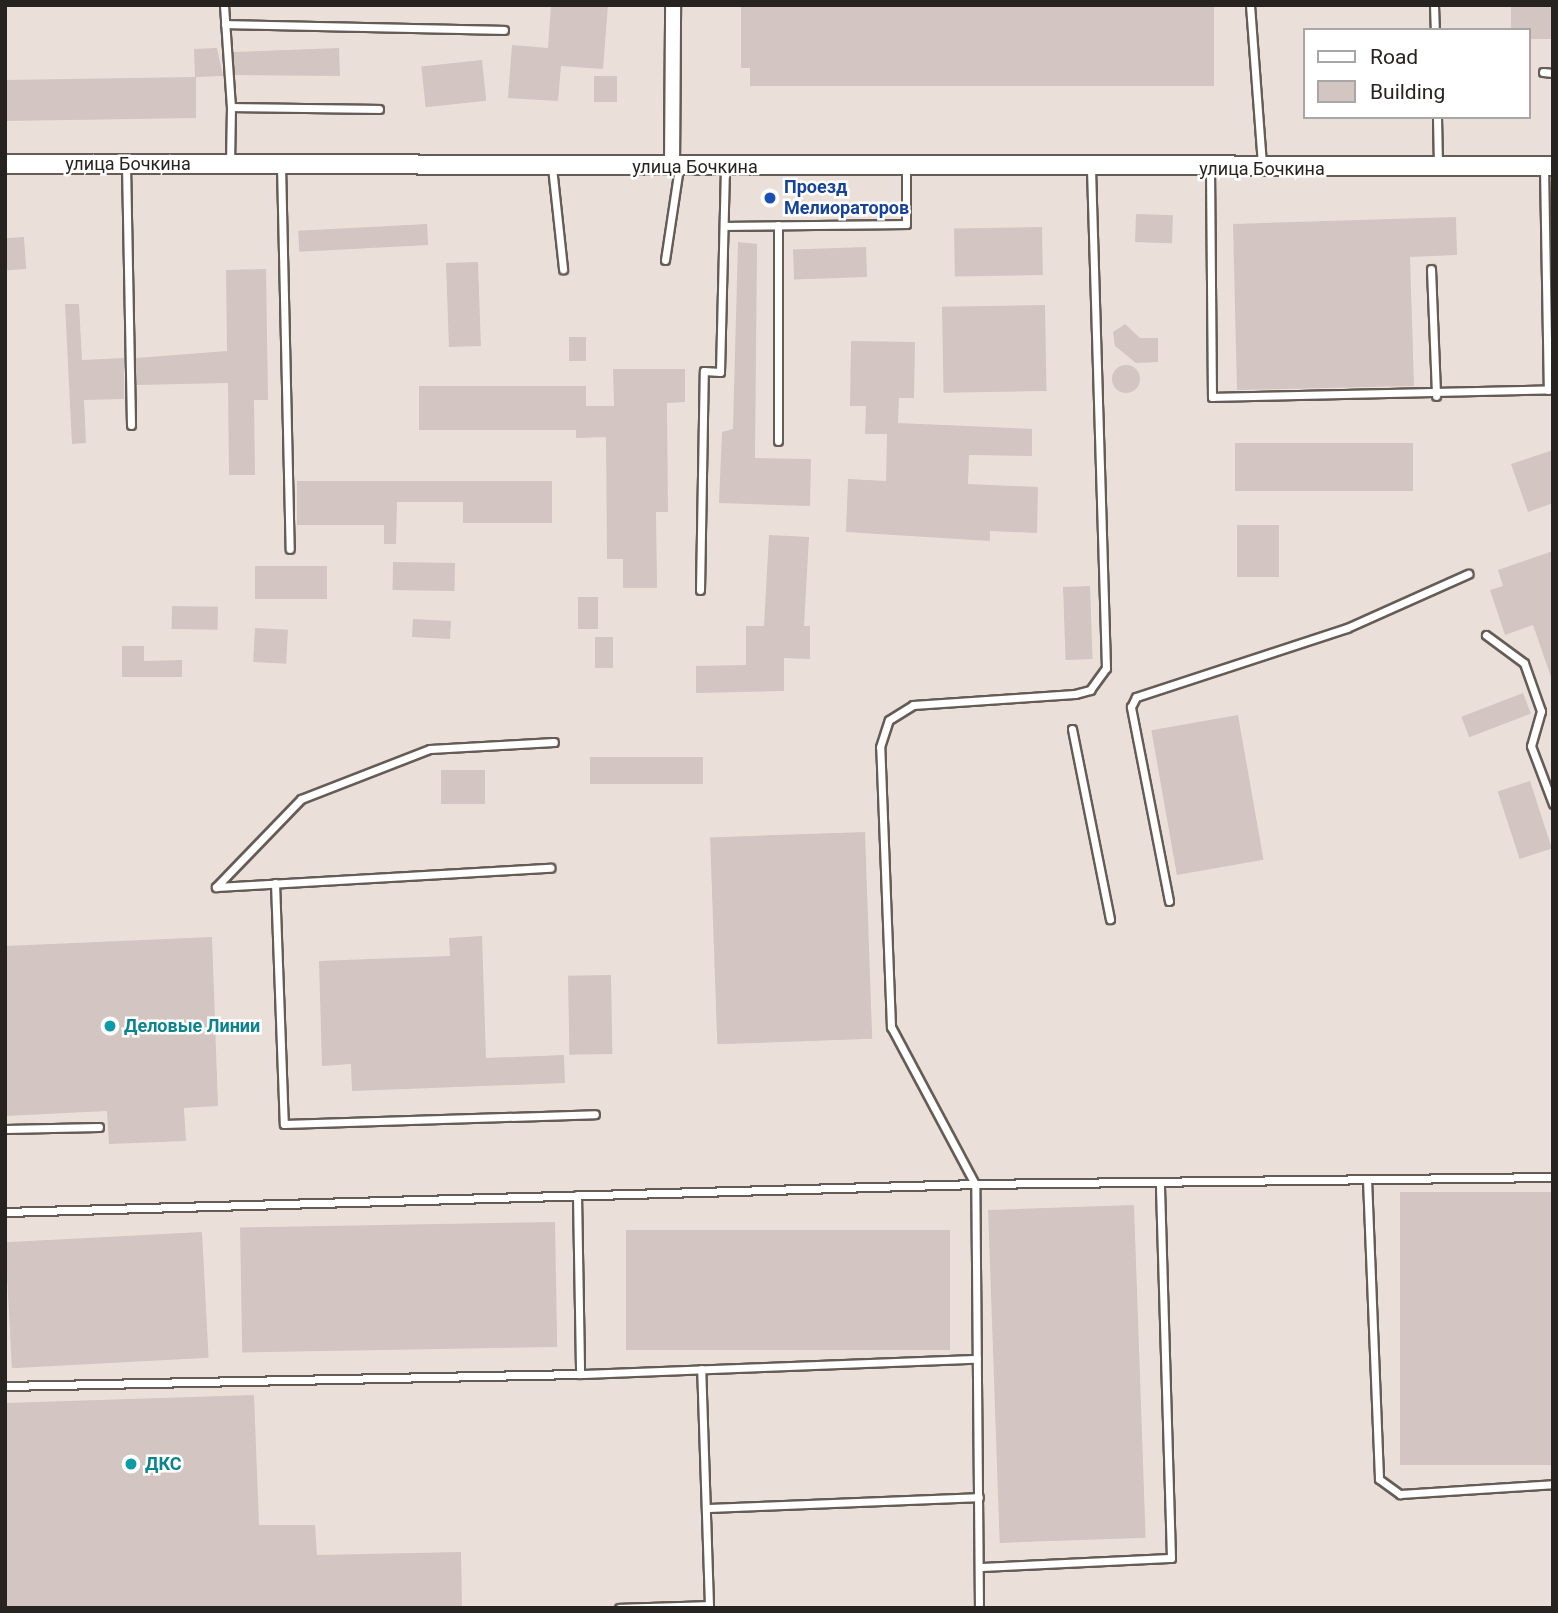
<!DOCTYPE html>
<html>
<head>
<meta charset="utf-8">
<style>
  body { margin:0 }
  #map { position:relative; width:1558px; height:1613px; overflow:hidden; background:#ebe0d9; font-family:Roboto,sans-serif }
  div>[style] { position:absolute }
  .building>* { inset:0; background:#d2c5c2; transform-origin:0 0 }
  .round { border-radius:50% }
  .roads { filter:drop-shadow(2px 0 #655c55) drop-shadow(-2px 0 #655c55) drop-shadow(0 2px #655c55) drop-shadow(0 -2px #655c55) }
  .service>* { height:7px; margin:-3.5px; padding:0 3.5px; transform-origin:3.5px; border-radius:3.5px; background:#fff }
  .minor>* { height:14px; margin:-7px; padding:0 7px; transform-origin:7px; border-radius:7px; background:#fff }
  .tertiary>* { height:18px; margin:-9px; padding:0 9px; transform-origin:9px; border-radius:9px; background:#fff }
  .dots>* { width:19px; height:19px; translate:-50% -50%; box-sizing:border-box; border:4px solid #fff; border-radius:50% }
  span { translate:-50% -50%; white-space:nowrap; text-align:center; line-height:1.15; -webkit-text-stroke:5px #fff; paint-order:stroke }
  .street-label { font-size:18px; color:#272320 }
  .transit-label { font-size:18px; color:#164399; font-weight:700 }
  .left { translate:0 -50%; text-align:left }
  .culture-label { font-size:18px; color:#0d838f; font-weight:700 }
  .frame { position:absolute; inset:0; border:7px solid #272320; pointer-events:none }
  .legend { position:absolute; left:1303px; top:28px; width:228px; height:91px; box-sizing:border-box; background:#fff; border:2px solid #a9a7a6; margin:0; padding:9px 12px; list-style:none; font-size:21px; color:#272320 }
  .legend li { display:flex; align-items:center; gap:14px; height:35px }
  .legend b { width:35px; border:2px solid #a9a7a6 }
</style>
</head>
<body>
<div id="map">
  <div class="building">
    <i style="clip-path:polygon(551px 5px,608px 5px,603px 69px,561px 66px,558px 101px,508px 98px,512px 45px,548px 48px)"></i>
    <i style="clip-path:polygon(741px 5px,1214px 5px,1214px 86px,750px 86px,750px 68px,741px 68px)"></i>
    <i style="clip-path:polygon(1511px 5px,1553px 5px,1553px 39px,1528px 39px,1528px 30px,1511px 30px)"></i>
    <i style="clip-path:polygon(217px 48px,223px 76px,196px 77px,196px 118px,5px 121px,5px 80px,195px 77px,194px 49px)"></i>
    <i style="clip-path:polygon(339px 48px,340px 76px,235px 75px,233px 52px)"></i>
    <i style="left:482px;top:60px;width:41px;height:61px;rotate:84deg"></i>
    <i style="left:594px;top:76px;width:23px;height:26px"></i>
    <i style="left:1136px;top:214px;width:37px;height:28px;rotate:2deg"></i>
    <i style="clip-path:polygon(1456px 217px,1457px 255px,1410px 257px,1414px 386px,1237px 390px,1233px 224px)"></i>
    <i style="left:427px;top:224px;width:21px;height:129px;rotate:87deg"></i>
    <i style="left:1042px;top:227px;width:48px;height:88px;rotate:89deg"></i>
    <i style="left:24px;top:237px;width:32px;height:19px;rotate:86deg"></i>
    <i style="clip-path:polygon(738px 242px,757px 244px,755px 458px,811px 459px,810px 506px,719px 503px,722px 432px,733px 429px)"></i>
    <i style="left:866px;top:247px;width:30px;height:73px;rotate:88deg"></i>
    <i style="left:478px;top:262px;width:84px;height:32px;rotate:88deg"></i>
    <i style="clip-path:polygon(266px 269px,268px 400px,254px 400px,255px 475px,229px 475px,228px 383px,136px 385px,136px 358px,227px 351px,226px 270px)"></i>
    <i style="clip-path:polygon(65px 304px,79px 304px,82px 360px,124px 358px,124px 399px,84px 400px,86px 443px,72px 444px)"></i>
    <i style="left:1045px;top:305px;width:86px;height:103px;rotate:89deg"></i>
    <i style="clip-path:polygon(1125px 324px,1140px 338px,1158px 338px,1158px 362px,1136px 363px,1115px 346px,1113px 332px)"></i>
    <i style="left:569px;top:337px;width:17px;height:24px"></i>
    <i style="clip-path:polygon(851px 341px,915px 342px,914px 398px,899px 398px,898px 423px,1032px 429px,1032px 456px,969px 455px,968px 484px,1038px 487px,1037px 533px,990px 531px,990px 541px,846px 532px,848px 479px,886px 481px,887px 434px,865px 434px,866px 406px,850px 406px)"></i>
    <i class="round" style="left:1112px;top:365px;width:28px;height:28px"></i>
    <i style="clip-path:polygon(613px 369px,685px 369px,685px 402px,667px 403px,668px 512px,656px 512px,657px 588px,623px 588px,623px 559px,607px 559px,606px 437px,576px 438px,576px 430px,419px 430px,419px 386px,586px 386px,586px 406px,614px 406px)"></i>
    <i style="left:1235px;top:443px;width:178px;height:48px"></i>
    <i style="clip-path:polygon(1553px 450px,1553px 503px,1528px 512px,1511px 464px)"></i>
    <i style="clip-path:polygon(297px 481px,552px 481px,552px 523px,463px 523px,463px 502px,397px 502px,396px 544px,384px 544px,384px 525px,297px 525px)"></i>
    <i style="left:1237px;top:525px;width:42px;height:52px"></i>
    <i style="clip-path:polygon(769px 535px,809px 537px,804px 626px,810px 626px,810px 659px,784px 658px,784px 691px,696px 693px,696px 666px,746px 665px,746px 626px,764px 626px)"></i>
    <i style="clip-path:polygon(1553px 551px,1553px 677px,1551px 677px,1533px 625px,1505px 635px,1490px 590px,1503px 586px,1498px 570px)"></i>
    <i style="left:393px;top:562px;width:62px;height:28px;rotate:1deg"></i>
    <i style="left:327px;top:566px;width:33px;height:72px;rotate:90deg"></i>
    <i style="left:1090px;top:586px;width:73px;height:27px;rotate:88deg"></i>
    <i style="left:578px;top:597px;width:20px;height:32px"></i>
    <i style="left:172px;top:606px;width:46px;height:23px;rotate:1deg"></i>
    <i style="left:413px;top:619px;width:38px;height:18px;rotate:3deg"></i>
    <i style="left:255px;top:628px;width:33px;height:34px;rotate:3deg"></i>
    <i style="left:595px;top:637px;width:18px;height:31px"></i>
    <i style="clip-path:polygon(122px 646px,144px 646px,144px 661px,182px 660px,182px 677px,122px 677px)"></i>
    <i style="left:1523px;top:693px;width:22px;height:66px;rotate:69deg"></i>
    <i style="left:1238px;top:715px;width:147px;height:88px;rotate:80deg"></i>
    <i style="left:703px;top:757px;width:27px;height:113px;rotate:90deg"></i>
    <i style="left:485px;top:770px;width:34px;height:44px;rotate:90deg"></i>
    <i style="left:1530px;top:781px;width:71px;height:34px;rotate:72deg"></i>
    <i style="left:865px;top:832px;width:207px;height:155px;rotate:88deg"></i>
    <i style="clip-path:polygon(482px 936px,486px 1058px,564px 1055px,565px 1083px,352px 1091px,351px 1064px,322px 1066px,319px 961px,450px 956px,449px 938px)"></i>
    <i style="clip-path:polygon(212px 937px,218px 1106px,184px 1108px,186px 1141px,109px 1144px,107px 1111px,5px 1116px,5px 946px)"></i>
    <i style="left:611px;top:975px;width:79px;height:43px;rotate:89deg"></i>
    <i style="left:1553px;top:1192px;width:273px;height:153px;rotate:90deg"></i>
    <i style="left:1134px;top:1205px;width:333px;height:146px;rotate:88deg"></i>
    <i style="left:555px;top:1222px;width:125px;height:315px;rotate:89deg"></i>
    <i style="left:950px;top:1230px;width:120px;height:324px;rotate:90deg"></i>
    <i style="left:202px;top:1232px;width:126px;height:197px;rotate:87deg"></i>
    <i style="clip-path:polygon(254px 1395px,259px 1525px,315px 1525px,317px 1555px,461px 1552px,462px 1608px,5px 1608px,5px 1403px)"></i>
  </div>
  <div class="roads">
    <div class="service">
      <i style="left:224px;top:5px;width:102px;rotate:86.1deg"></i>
      <i style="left:1250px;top:5px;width:160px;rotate:85.7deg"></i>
      <i style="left:1434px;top:5px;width:25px;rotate:88deg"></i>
      <i style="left:225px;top:24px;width:279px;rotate:1.2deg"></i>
      <i style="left:1543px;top:72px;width:10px;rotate:6deg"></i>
      <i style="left:1437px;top:117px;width:48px;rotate:88.8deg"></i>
      <i style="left:126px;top:164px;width:261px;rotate:88.9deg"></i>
      <i style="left:230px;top:164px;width:57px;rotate:-89deg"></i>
      <i style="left:231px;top:107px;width:148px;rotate:0.8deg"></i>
      <i style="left:281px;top:165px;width:384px;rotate:88.7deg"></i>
      <i style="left:552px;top:167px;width:103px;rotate:83.8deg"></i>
      <i style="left:1544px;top:167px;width:223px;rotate:89deg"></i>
      <i style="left:1210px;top:169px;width:228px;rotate:89.5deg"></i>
      <i style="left:1212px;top:397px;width:341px;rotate:-1.3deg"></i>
      <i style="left:778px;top:225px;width:216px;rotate:90deg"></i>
      <i style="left:724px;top:226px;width:182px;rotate:-0.6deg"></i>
      <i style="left:906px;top:224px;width:56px;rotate:-90deg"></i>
      <i style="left:665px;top:260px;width:94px;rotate:-81.4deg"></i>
      <i style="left:1431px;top:269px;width:127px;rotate:87.7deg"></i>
      <i style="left:700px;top:590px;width:219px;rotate:-89deg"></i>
      <i style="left:704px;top:371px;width:16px;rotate:4deg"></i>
      <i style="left:720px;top:372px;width:205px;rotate:-88.6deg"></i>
      <i style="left:1486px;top:635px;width:47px;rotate:36.4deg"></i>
      <i style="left:1524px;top:663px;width:51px;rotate:70.5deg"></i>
      <i style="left:1541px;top:711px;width:36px;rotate:106deg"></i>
      <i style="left:1531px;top:746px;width:62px;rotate:69.2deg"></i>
      <i style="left:1072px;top:729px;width:194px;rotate:78.7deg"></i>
      <i style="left:275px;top:883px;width:241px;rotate:87.9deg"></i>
      <i style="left:284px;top:1124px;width:311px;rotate:-1.8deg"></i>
      <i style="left:216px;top:887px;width:122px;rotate:-46deg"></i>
      <i style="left:301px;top:799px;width:138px;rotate:-21.2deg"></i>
      <i style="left:430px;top:749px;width:124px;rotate:-3.2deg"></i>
      <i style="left:216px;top:887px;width:335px;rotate:-3.3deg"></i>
      <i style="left:1169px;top:901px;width:198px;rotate:-101.1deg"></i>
      <i style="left:1131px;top:707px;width:11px;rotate:-63deg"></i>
      <i style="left:1136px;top:697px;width:222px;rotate:-18.1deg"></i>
      <i style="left:1347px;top:628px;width:133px;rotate:-24.1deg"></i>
      <i style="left:5px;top:1129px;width:94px;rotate:-1.2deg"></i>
      <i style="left:1367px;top:1179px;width:300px;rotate:87.7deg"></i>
      <i style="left:1379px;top:1479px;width:26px;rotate:36deg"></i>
      <i style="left:1400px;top:1494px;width:153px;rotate:-3.7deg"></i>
      <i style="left:577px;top:1195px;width:179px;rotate:89deg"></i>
      <i style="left:580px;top:1374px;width:397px;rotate:-2.2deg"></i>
      <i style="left:5px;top:1212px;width:970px;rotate:-1.65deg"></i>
      <i style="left:975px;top:1184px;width:578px;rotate:-0.69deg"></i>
      <i style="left:5px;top:1386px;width:575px;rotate:-1.2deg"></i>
      <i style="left:706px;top:1508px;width:273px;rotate:-2.3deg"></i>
      <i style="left:980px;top:1567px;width:191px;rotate:-2.7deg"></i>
      <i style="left:1171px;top:1558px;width:376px;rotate:-91.7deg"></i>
      <i style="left:619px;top:1608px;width:90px;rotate:-1.9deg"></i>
      <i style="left:709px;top:1605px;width:236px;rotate:-91.9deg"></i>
      <i style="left:979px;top:1608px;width:424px;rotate:-90.5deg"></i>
      <i style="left:975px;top:1184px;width:178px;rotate:-118.1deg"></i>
      <i style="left:891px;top:1027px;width:280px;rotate:-92.2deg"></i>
      <i style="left:880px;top:747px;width:28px;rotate:-72deg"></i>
      <i style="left:889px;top:720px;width:28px;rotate:-32deg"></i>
      <i style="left:913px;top:705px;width:162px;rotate:-3.9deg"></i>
      <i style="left:1075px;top:694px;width:16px;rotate:-15deg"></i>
      <i style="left:1090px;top:690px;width:27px;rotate:-54deg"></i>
      <i style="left:1106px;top:668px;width:500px;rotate:-91.72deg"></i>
    </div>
    <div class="minor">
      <i style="left:672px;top:166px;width:161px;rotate:-89.6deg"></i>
    </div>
    <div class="tertiary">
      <i style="left:5px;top:164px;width:1548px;rotate:0.07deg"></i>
    </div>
  </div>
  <div class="dots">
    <i style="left:770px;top:198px;background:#1a4fb4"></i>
    <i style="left:110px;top:1026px;background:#0f9aa8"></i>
    <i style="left:131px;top:1464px;background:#0f9aa8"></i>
  </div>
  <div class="street-label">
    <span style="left:128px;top:164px">улица Бочкина</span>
    <span style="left:695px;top:167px">улица Бочкина</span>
    <span style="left:1262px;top:169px">улица Бочкина</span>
  </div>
  <div class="transit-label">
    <span class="left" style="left:784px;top:198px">Проезд<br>Мелиораторов</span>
  </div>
  <div class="culture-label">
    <span class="left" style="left:124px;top:1026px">Деловые Линии</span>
    <span class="left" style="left:145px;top:1464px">ДКС</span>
  </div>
  <div class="frame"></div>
  <ul class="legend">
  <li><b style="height:9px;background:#fff"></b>Road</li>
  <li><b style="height:19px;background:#d2c5c2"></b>Building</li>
  </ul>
</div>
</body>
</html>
